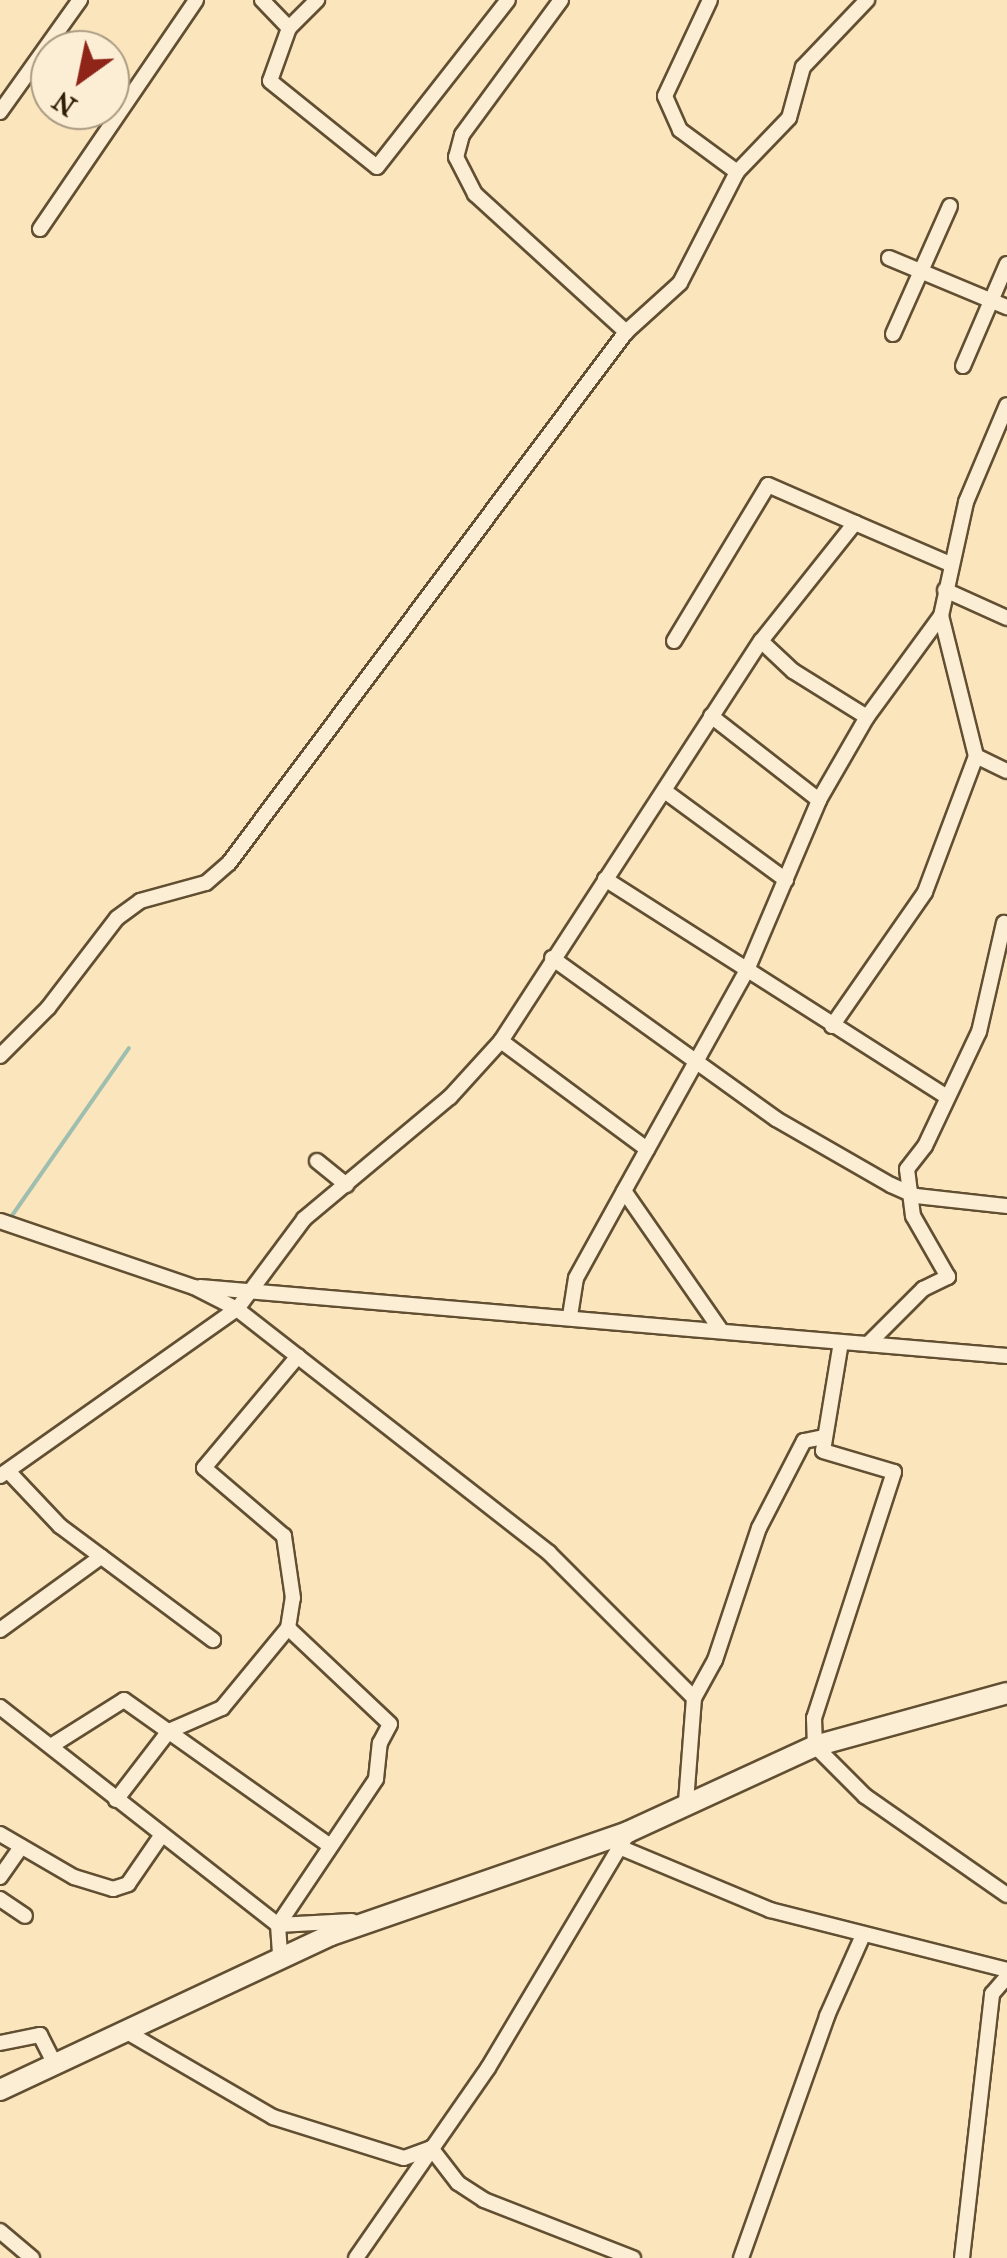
<!DOCTYPE html>
<html>
<head>
<meta charset="utf-8">
<style>
  body { margin:0 }
  #map { position:relative; width:1007px; height:2258px; overflow:hidden; background:#fae5bd; font-family:"IM FELL French Canon",serif }
  div>[style] { position:absolute }
  .stream>* { height:4px; margin:-2px; padding:0 2px; transform-origin:2px; border-radius:2px; background:#9ebfaf }
  .roads { filter:drop-shadow(2px 0 #624f32) drop-shadow(-2px 0 #624f32) drop-shadow(0 2px #624f32) drop-shadow(0 -2px #624f32) }
  .street>* { height:14px; margin:-7px; padding:0 7px; transform-origin:7px; border-radius:7px; background:#fceed4 }
  .secondary>* { height:20px; margin:-10px; padding:0 10px; transform-origin:10px; border-radius:10px; background:#fceed4 }
  span { translate:-50% -50%; white-space:nowrap; text-align:center; line-height:1.15; -webkit-text-stroke:8px #fceed4; paint-order:stroke }
  .north { position:absolute; left:30px; top:30px; width:100px; height:100px; box-sizing:border-box; background:#fceed4; border:2px solid #aa9a81; border-radius:50%; rotate:213deg; font-size:28px; font-weight:700; line-height:40px; text-align:center; color:#301d04 }
  .north::after { content:''; display:block; margin:auto; width:35px; height:45px; background:#8f2418; clip-path:polygon(50% 0,100% 100%,50% 72%,0 100%) }
</style>
</head>
<body>
<div id="map">
  <div class="stream">
    <i style="left:11px;top:1217px;width:206px;rotate:-55.1deg"></i>
  </div>
  <div class="roads">
    <div class="street">
      <i style="left:262px;top:0;width:39px;rotate:46deg"></i>
      <i style="left:289px;top:28px;width:56px;rotate:109.7deg"></i>
      <i style="left:270px;top:81px;width:137px;rotate:38.8deg"></i>
      <i style="left:377px;top:167px;width:212px;rotate:-51.9deg"></i>
      <i style="left:561px;top:0;width:167px;rotate:126.3deg"></i>
      <i style="left:462px;top:135px;width:23px;rotate:105deg"></i>
      <i style="left:456px;top:157px;width:42px;rotate:62.8deg"></i>
      <i style="left:475px;top:194px;width:205px;rotate:42.4deg"></i>
      <i style="left:289px;top:28px;width:40px;rotate:-45deg"></i>
      <i style="left:0;top:112px;width:138px;rotate:-54.5deg"></i>
      <i style="left:737px;top:172px;width:75px;rotate:-46.1deg"></i>
      <i style="left:789px;top:118px;width:53px;rotate:-74.6deg"></i>
      <i style="left:803px;top:67px;width:93px;rotate:-46.3deg"></i>
      <i style="left:40px;top:229px;width:277px;rotate:-55.7deg"></i>
      <i style="left:889px;top:258px;width:128px;rotate:22.6deg"></i>
      <i style="left:893px;top:334px;width:140px;rotate:-66deg"></i>
      <i style="left:963px;top:366px;width:111px;rotate:-66.7deg"></i>
      <i style="left:945px;top:590px;width:68px;rotate:24.3deg"></i>
      <i style="left:674px;top:641px;width:182px;rotate:-58.9deg"></i>
      <i style="left:768px;top:485px;width:95px;rotate:23.6deg"></i>
      <i style="left:761px;top:641px;width:44px;rotate:43.2deg"></i>
      <i style="left:793px;top:671px;width:87px;rotate:31.9deg"></i>
      <i style="left:711px;top:716px;width:137px;rotate:37.9deg"></i>
      <i style="left:976px;top:756px;width:34px;rotate:26deg"></i>
      <i style="left:666px;top:792px;width:149px;rotate:36.3deg"></i>
      <i style="left:605px;top:879px;width:404px;rotate:32.5deg"></i>
      <i style="left:552px;top:958px;width:276px;rotate:35.7deg"></i>
      <i style="left:776px;top:1119px;width:133px;rotate:29.9deg"></i>
      <i style="left:891px;top:1185px;width:27px;rotate:24deg"></i>
      <i style="left:916px;top:1196px;width:92px;rotate:6.3deg"></i>
      <i style="left:832px;top:1026px;width:163px;rotate:-55.2deg"></i>
      <i style="left:925px;top:892px;width:145px;rotate:-69.4deg"></i>
      <i style="left:976px;top:756px;width:144px;rotate:-104deg"></i>
      <i style="left:501px;top:1041px;width:182px;rotate:36.5deg"></i>
      <i style="left:0;top:1056px;width:68px;rotate:-45deg"></i>
      <i style="left:48px;top:1008px;width:113px;rotate:-52.5deg"></i>
      <i style="left:117px;top:918px;width:29px;rotate:-36deg"></i>
      <i style="left:140px;top:901px;width:68px;rotate:-15.3deg"></i>
      <i style="left:206px;top:883px;width:30px;rotate:-41deg"></i>
      <i style="left:229px;top:863px;width:663px;rotate:-53.22deg"></i>
      <i style="left:626px;top:332px;width:73px;rotate:-42.2deg"></i>
      <i style="left:680px;top:283px;width:125px;rotate:-62.8deg"></i>
      <i style="left:737px;top:172px;width:71px;rotate:-143.6deg"></i>
      <i style="left:680px;top:130px;width:37px;rotate:-114deg"></i>
      <i style="left:665px;top:96px;width:106px;rotate:-64.9deg"></i>
      <i style="left:317px;top:1161px;width:38px;rotate:39deg"></i>
      <i style="left:0;top:1221px;width:205px;rotate:18.8deg"></i>
      <i style="left:194px;top:1287px;width:48px;rotate:27.1deg"></i>
      <i style="left:237px;top:1309px;width:396px;rotate:38deg"></i>
      <i style="left:549px;top:1553px;width:205px;rotate:45deg"></i>
      <i style="left:694px;top:1698px;width:103px;rotate:94.4deg"></i>
      <i style="left:200px;top:1287px;width:810px;rotate:4.89deg"></i>
      <i style="left:570px;top:1316px;width:38px;rotate:-81deg"></i>
      <i style="left:576px;top:1278px;width:99px;rotate:-61.1deg"></i>
      <i style="left:720px;top:1329px;width:168px;rotate:-124.8deg"></i>
      <i style="left:624px;top:1191px;width:253px;rotate:-60.9deg"></i>
      <i style="left:747px;top:970px;width:185px;rotate:-67deg"></i>
      <i style="left:819px;top:800px;width:96px;rotate:-60deg"></i>
      <i style="left:867px;top:717px;width:125px;rotate:-53.8deg"></i>
      <i style="left:941px;top:616px;width:117px;rotate:-77.6deg"></i>
      <i style="left:966px;top:502px;width:105px;rotate:-67.1deg"></i>
      <i style="left:841px;top:1342px;width:110px;rotate:99.4deg"></i>
      <i style="left:823px;top:1451px;width:74px;rotate:16.5deg"></i>
      <i style="left:894px;top:1472px;width:259px;rotate:108deg"></i>
      <i style="left:814px;top:1718px;width:28px;rotate:88deg"></i>
      <i style="left:815px;top:1746px;width:71px;rotate:45deg"></i>
      <i style="left:865px;top:1796px;width:173px;rotate:34.9deg"></i>
      <i style="left:868px;top:1344px;width:78px;rotate:-45deg"></i>
      <i style="left:923px;top:1289px;width:28px;rotate:-26deg"></i>
      <i style="left:948px;top:1277px;width:70px;rotate:-119.8deg"></i>
      <i style="left:913px;top:1216px;width:47px;rotate:-97.3deg"></i>
      <i style="left:907px;top:1169px;width:29px;rotate:-52deg"></i>
      <i style="left:925px;top:1146px;width:126px;rotate:-64.7deg"></i>
      <i style="left:979px;top:1032px;width:112px;rotate:-77.1deg"></i>
      <i style="left:8px;top:1471px;width:76px;rotate:46.6deg"></i>
      <i style="left:60px;top:1526px;width:191px;rotate:36.7deg"></i>
      <i style="left:0;top:1476px;width:290px;rotate:-35.2deg"></i>
      <i style="left:237px;top:1309px;width:112px;rotate:-53.3deg"></i>
      <i style="left:304px;top:1219px;width:190px;rotate:-39.9deg"></i>
      <i style="left:450px;top:1097px;width:76px;rotate:-47.7deg"></i>
      <i style="left:501px;top:1041px;width:477px;rotate:-57deg"></i>
      <i style="left:761px;top:641px;width:151px;rotate:-51.5deg"></i>
      <i style="left:855px;top:523px;width:101px;rotate:23.3deg"></i>
      <i style="left:0;top:1630px;width:125px;rotate:-35.9deg"></i>
      <i style="left:694px;top:1698px;width:43px;rotate:-61.1deg"></i>
      <i style="left:715px;top:1660px;width:139px;rotate:-71.6deg"></i>
      <i style="left:759px;top:1528px;width:98px;rotate:-62.7deg"></i>
      <i style="left:804px;top:1441px;width:21px;rotate:-11deg"></i>
      <i style="left:0;top:1707px;width:353px;rotate:38.1deg"></i>
      <i style="left:278px;top:1925px;width:31px;rotate:86deg"></i>
      <i style="left:51px;top:1746px;width:86px;rotate:-32.2deg"></i>
      <i style="left:124px;top:1700px;width:251px;rotate:35.3deg"></i>
      <i style="left:116px;top:1800px;width:87px;rotate:-52.5deg"></i>
      <i style="left:169px;top:1731px;width:58px;rotate:-23.5deg"></i>
      <i style="left:222px;top:1708px;width:104px;rotate:-50.5deg"></i>
      <i style="left:0;top:1834px;width:86px;rotate:30.2deg"></i>
      <i style="left:74px;top:1877px;width:41px;rotate:17.1deg"></i>
      <i style="left:113px;top:1889px;width:16px;rotate:-18deg"></i>
      <i style="left:128px;top:1884px;width:58px;rotate:-55.5deg"></i>
      <i style="left:619px;top:1847px;width:164px;rotate:22.6deg"></i>
      <i style="left:770px;top:1910px;width:244px;rotate:14.2deg"></i>
      <i style="left:0;top:1877px;width:37px;rotate:-55deg"></i>
      <i style="left:0;top:1899px;width:30px;rotate:34deg"></i>
      <i style="left:278px;top:1925px;width:176px;rotate:-56.1deg"></i>
      <i style="left:376px;top:1779px;width:36px;rotate:-84deg"></i>
      <i style="left:380px;top:1743px;width:21px;rotate:-62deg"></i>
      <i style="left:390px;top:1724px;width:140px;rotate:-136.7deg"></i>
      <i style="left:288px;top:1628px;width:30px;rotate:-81deg"></i>
      <i style="left:293px;top:1598px;width:63px;rotate:-98.3deg"></i>
      <i style="left:284px;top:1536px;width:105px;rotate:-139.6deg"></i>
      <i style="left:204px;top:1468px;width:146px;rotate:-50deg"></i>
      <i style="left:278px;top:1925px;width:74px;rotate:-3.1deg"></i>
      <i style="left:127px;top:2032px;width:169px;rotate:30.2deg"></i>
      <i style="left:273px;top:2117px;width:137px;rotate:17.4deg"></i>
      <i style="left:404px;top:2158px;width:29px;rotate:-20deg"></i>
      <i style="left:431px;top:2148px;width:44px;rotate:52.4deg"></i>
      <i style="left:458px;top:2183px;width:31px;rotate:33deg"></i>
      <i style="left:484px;top:2200px;width:160px;rotate:21.3deg"></i>
      <i style="left:0;top:2043px;width:41px;rotate:-11.3deg"></i>
      <i style="left:40px;top:2035px;width:29px;rotate:63deg"></i>
      <i style="left:0;top:2231px;width:42px;rotate:40.2deg"></i>
      <i style="left:356px;top:2258px;width:231px;rotate:-55.2deg"></i>
      <i style="left:488px;top:2068px;width:274px;rotate:-59.2deg"></i>
      <i style="left:741px;top:2258px;width:257px;rotate:-70.4deg"></i>
      <i style="left:827px;top:2016px;width:89px;rotate:-66deg"></i>
      <i style="left:962px;top:2258px;width:266px;rotate:-83.5deg"></i>
      <i style="left:992px;top:1994px;width:23px;rotate:-49deg"></i>
    </div>
    <div class="secondary">
      <i style="left:0;top:2090px;width:365px;rotate:-25.1deg"></i>
      <i style="left:331px;top:1935px;width:314px;rotate:-19.1deg"></i>
      <i style="left:628px;top:1832px;width:206px;rotate:-24.7deg"></i>
      <i style="left:815px;top:1746px;width:199px;rotate:-15.4deg"></i>
    </div>
  </div>
  <div class="north">N</div>
</div>
</body>
</html>
